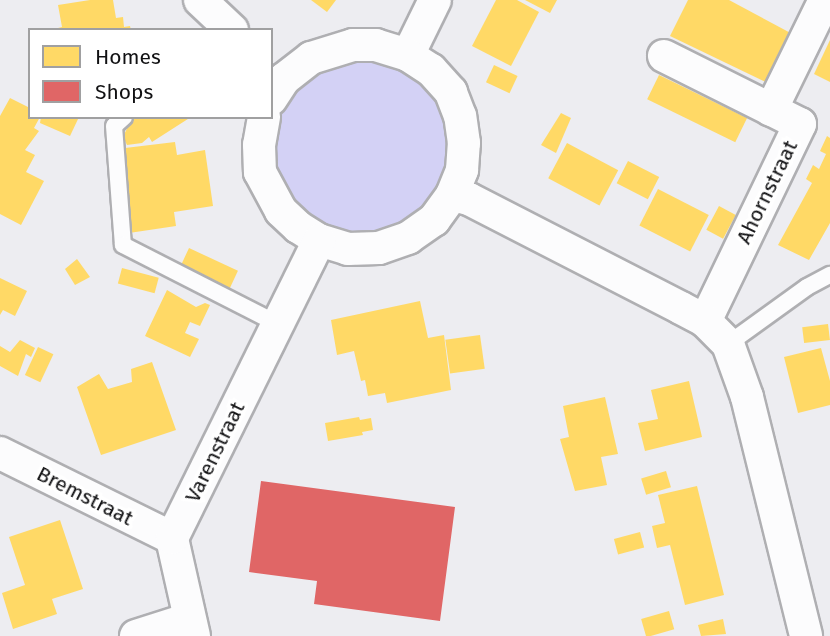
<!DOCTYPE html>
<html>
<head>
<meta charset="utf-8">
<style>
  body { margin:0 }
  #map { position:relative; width:830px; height:636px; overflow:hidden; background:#ededf1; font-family:"Fira Sans",sans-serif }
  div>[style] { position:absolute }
  .green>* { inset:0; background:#d3d1f5 }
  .round { border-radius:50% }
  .homes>* { inset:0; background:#ffd966; transform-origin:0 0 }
  .shops>* { inset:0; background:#e06666 }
  .roads { filter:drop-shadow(2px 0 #afafb2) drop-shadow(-2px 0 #afafb2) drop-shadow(0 2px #afafb2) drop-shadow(0 -2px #afafb2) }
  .service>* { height:16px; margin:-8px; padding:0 8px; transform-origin:8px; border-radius:8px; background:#fcfcfd }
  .minor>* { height:32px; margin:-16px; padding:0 16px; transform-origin:16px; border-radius:16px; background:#fcfcfd }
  span { translate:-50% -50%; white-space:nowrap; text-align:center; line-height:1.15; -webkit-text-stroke:7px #fff; paint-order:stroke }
  .street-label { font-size:21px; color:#111113 }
  .legend { position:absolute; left:28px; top:28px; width:245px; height:91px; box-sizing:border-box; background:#fff; border:2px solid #a0a0a1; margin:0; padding:9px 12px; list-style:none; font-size:21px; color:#111113 }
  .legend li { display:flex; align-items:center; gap:14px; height:35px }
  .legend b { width:35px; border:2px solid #a0a0a1 }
</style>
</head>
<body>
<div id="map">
  <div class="green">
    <i class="round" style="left:274px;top:59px;width:178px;height:178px"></i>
  </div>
  <div class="homes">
    <i style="clip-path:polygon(90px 0,113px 0,116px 18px,123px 17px,124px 27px,130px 26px,131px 30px,50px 30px,62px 27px,58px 5px)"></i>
    <i style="clip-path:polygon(311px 0,336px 0,327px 12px)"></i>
    <i style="clip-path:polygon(496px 0,517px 0,539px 12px,511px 66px,472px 46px)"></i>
    <i style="clip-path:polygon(525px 0,557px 0,550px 13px)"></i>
    <i style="clip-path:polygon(688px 0,729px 0,798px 37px,774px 86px,670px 36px)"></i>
    <i style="clip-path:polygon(830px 40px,830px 82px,814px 74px)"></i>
    <i style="left:494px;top:65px;width:26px;height:19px;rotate:25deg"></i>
    <i style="left:659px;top:75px;width:98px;height:27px;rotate:26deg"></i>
    <i style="clip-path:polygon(10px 98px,30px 108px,30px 117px,40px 117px,34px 128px,39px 131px,25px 150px,35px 155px,26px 172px,44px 181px,21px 225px,0 214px,0 116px)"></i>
    <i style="clip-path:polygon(561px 113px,571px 118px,556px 153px,541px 145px)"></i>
    <i style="clip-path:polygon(41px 117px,79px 117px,70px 136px,40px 123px)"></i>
    <i style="clip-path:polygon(137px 117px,191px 117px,152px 142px,149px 137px,142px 143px,127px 145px,123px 137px,130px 122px)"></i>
    <i style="clip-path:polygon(827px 136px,830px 138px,830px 223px,809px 260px,778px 245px,812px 183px,806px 179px,813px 165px,819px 169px,826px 154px,820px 151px)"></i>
    <i style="clip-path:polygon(175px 142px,177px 155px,205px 150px,213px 206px,174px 212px,176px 226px,129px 233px,123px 189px,128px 188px,125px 148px)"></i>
    <i style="left:567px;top:143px;width:58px;height:40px;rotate:28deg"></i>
    <i style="left:628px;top:161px;width:35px;height:25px;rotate:27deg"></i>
    <i style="left:658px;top:189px;width:57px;height:41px;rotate:27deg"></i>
    <i style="left:719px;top:206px;width:19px;height:27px;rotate:28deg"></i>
    <i style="left:189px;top:248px;width:54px;height:22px;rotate:25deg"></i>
    <i style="clip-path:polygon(77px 259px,90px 277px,75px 285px,65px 269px)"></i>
    <i style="left:122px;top:268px;width:38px;height:16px;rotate:15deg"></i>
    <i style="clip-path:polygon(0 278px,27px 291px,15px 316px,3px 310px,0 315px)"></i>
    <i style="clip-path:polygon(167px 290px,196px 307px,205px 303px,210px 305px,200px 326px,190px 322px,185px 333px,199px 339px,190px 357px,145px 336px)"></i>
    <i style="clip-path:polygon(420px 301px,428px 338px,444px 335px,451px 390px,387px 403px,385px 393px,368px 396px,365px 380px,361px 381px,354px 351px,337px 355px,331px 320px)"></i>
    <i style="left:828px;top:324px;width:16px;height:26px;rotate:83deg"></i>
    <i style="left:480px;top:335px;width:34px;height:35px;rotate:82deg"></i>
    <i style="clip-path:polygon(20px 340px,35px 348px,31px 357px,26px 354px,18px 376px,0 366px,0 346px,10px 352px)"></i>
    <i style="left:38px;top:347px;width:17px;height:31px;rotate:25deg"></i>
    <i style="clip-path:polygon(821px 348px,830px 381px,830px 405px,798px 413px,784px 357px)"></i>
    <i style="clip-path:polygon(152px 362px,176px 430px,101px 455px,77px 387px,99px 374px,108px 389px,132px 382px,131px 369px)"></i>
    <i style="clip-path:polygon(689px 381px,702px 437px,645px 451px,638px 423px,658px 419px,651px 390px)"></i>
    <i style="clip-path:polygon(605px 397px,618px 454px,601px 457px,607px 485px,575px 491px,560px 439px,569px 437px,563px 406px)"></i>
    <i style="clip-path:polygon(359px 417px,360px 420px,371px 418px,373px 430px,362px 432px,363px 435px,328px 441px,325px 423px)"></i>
    <i style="left:666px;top:471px;width:17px;height:26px;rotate:73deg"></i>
    <i style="clip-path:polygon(697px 486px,724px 595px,685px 605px,670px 545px,657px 548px,652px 526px,665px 523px,658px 495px)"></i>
    <i style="clip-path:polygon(60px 520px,83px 589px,52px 599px,57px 614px,13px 629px,2px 593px,25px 585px,9px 537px)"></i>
    <i style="left:640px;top:532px;width:16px;height:27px;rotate:75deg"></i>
    <i style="left:669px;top:611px;width:19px;height:29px;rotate:74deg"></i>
    <i style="clip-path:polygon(723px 619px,726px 634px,701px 636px,698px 625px)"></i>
  </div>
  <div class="shops">
    <i style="clip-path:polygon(261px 481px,455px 507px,440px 621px,314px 604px,317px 581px,249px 572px)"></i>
  </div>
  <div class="roads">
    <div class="service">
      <i style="left:124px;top:117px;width:13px;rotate:138deg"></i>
      <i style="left:114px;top:126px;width:119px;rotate:85.7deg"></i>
      <i style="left:123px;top:245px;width:174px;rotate:27deg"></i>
      <i style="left:728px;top:344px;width:97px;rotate:-35.8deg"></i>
      <i style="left:807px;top:287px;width:26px;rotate:-28deg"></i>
    </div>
    <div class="minor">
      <i style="left:200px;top:0;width:44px;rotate:43.2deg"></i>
      <i style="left:408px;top:55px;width:61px;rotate:-63.9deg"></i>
      <i style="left:664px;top:56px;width:152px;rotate:26.6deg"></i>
      <i style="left:800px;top:124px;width:219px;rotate:115.7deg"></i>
      <i style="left:771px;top:110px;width:123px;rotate:-63.9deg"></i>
      <i style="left:264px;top:117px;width:28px;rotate:100deg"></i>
      <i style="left:259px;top:145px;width:27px;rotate:88deg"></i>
      <i style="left:260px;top:172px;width:44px;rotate:61.7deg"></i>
      <i style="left:281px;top:211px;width:23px;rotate:43deg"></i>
      <i style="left:298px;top:227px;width:25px;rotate:32deg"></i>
      <i style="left:319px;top:240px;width:30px;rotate:17deg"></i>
      <i style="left:348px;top:249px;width:31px;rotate:-2deg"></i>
      <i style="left:379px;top:248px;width:31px;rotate:-19deg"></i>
      <i style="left:408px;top:238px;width:32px;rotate:-35deg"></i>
      <i style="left:434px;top:220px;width:31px;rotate:-54deg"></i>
      <i style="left:452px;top:195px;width:27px;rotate:-68deg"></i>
      <i style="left:462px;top:170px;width:27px;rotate:-86deg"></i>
      <i style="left:464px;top:143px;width:27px;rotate:-98deg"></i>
      <i style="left:460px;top:116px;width:26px;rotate:-111deg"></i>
      <i style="left:451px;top:92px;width:30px;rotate:-132deg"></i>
      <i style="left:431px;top:70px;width:27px;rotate:-147deg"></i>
      <i style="left:408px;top:55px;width:34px;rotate:-163deg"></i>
      <i style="left:376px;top:45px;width:23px;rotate:180deg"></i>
      <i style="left:353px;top:45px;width:44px;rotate:162.8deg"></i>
      <i style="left:311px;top:58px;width:34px;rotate:142deg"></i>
      <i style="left:284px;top:79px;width:24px;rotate:123deg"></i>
      <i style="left:452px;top:195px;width:17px;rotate:13deg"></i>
      <i style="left:469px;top:199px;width:238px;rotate:27.2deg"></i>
      <i style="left:681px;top:308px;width:27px;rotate:28deg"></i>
      <i style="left:705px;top:321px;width:33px;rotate:45deg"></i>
      <i style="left:728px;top:344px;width:56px;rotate:70.3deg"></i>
      <i style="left:747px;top:397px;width:246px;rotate:76.1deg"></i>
      <i style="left:0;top:453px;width:192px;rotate:26.3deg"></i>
      <i style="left:136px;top:636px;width:56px;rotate:-17.8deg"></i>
      <i style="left:194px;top:636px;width:100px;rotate:-102.7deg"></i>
      <i style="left:172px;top:538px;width:332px;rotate:-63.7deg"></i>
    </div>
  </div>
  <div class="street-label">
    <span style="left:767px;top:192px;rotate:-64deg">Ahornstraat</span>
    <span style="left:215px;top:452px;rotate:-64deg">Varenstraat</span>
    <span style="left:85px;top:496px;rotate:27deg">Bremstraat</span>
  </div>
  <ul class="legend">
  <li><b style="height:19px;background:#ffd966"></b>Homes</li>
  <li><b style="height:19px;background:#e06666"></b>Shops</li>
  </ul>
</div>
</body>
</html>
